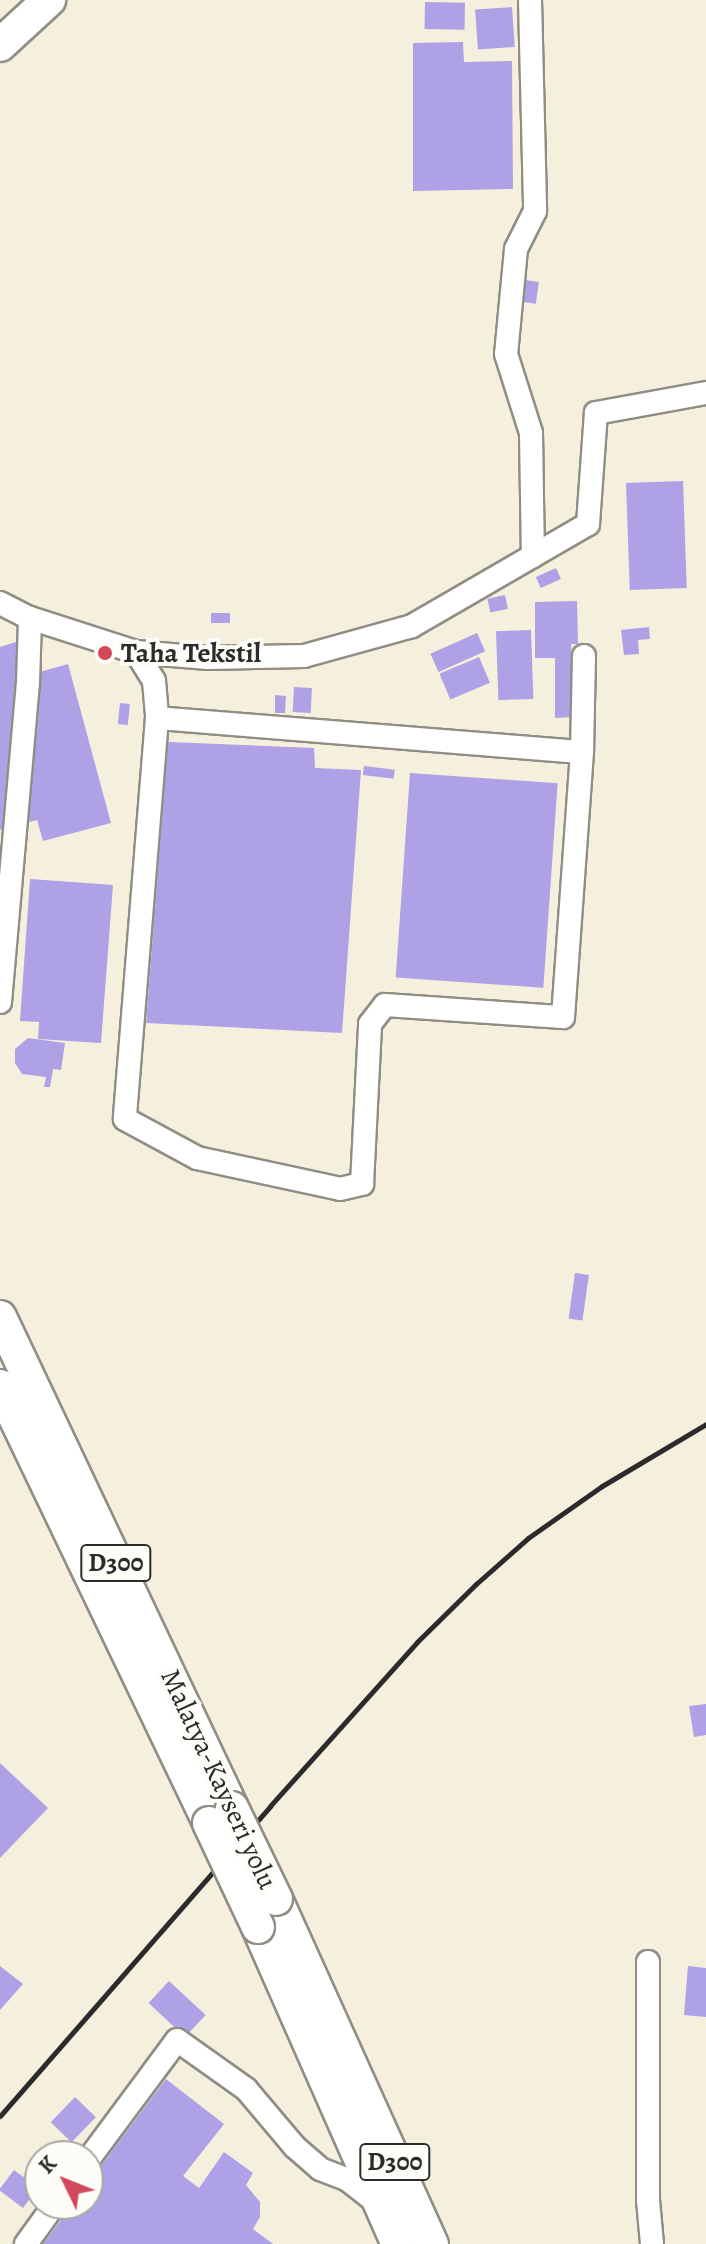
<!DOCTYPE html>
<html>
<head>
<meta charset="utf-8">
<style>
  body { margin:0 }
  #map { position:relative; width:706px; height:2244px; overflow:hidden; background:#f4f0dd; font-family:Alegreya,serif }
  div>[style] { position:absolute }
  .building>* { inset:0; background:#aea1e5; transform-origin:0 0 }
  .roads { filter:drop-shadow(2px 0 #908e84) drop-shadow(-2px 0 #908e84) drop-shadow(0 2px #908e84) drop-shadow(0 -2px #908e84) }
  .minor>* { height:22px; margin:-11px; padding:0 11px; transform-origin:11px; border-radius:11px; background:#fff }
  .highway>* { height:32px; margin:-16px; padding:0 16px; transform-origin:16px; border-radius:16px; background:#fff }
  .rail>* { height:5px; margin:-2.5px; padding:0 2.5px; transform-origin:2.5px; border-radius:2.5px; background:#2b2b2b }
  .bridges { filter:drop-shadow(2px 0 #908e84) drop-shadow(-2px 0 #908e84) drop-shadow(0 2px #908e84) drop-shadow(0 -2px #908e84) }
  .highway-bridge>* { height:32px; margin:-16px; padding:0 16px; transform-origin:16px; border-radius:16px; background:#fff }
  .dots>* { width:22px; height:22px; translate:-50% -50%; box-sizing:border-box; border:4px solid #fdfcf7; border-radius:50% }
  span { translate:-50% -50%; white-space:nowrap; text-align:center; line-height:1.15; -webkit-text-stroke:8px #fdfcf7; paint-order:stroke }
  .shield-label span { padding:2px 6px; background:#fdfcf7; border:2px solid; border-radius:6px; -webkit-text-stroke-width:0 }
  .shield-label { font-size:26px; color:#2b2b2b; font-weight:700 }
  .poi-label { font-size:28px; color:#2b2b2b; font-weight:700 }
  .left { translate:0 -50%; text-align:left }
  .street-label { font-size:28px; color:#2b2b2b }
  .north { position:absolute; left:24px; top:2140px; width:80px; height:80px; box-sizing:border-box; background:#fdfcf7; border:2px solid #a9a8a5; border-radius:50%; rotate:313deg; font-size:22px; font-weight:700; line-height:32px; text-align:center; color:#2b2b2b }
  .north::after { content:''; display:block; margin:auto; width:28px; height:36px; background:#d1495b; clip-path:polygon(50% 0,100% 100%,50% 72%,0 100%) }
</style>
</head>
<body>
<div id="map">
  <div class="building">
    <i style="left:425px;top:2px;width:40px;height:27px;rotate:1deg"></i>
    <i style="left:512px;top:7px;width:40px;height:37px;rotate:86deg"></i>
    <i style="clip-path:polygon(463px 42px,464px 62px,512px 61px,513px 189px,413px 191px,413px 43px)"></i>
    <i style="left:525px;top:280px;width:14px;height:22px;rotate:8deg"></i>
    <i style="left:683px;top:481px;width:107px;height:57px;rotate:88deg"></i>
    <i style="left:556px;top:568px;width:12px;height:22px;rotate:66deg"></i>
    <i style="left:505px;top:595px;width:14px;height:18px;rotate:78deg"></i>
    <i style="clip-path:polygon(577px 601px,578px 644px,571px 644px,574px 717px,555px 718px,555px 658px,535px 658px,535px 602px)"></i>
    <i style="left:211px;top:613px;width:19px;height:10px"></i>
    <i style="clip-path:polygon(649px 627px,650px 639px,638px 640px,639px 654px,624px 655px,621px 630px)"></i>
    <i style="left:531px;top:630px;width:69px;height:35px;rotate:88deg"></i>
    <i style="left:477px;top:633px;width:20px;height:51px;rotate:66deg"></i>
    <i style="clip-path:polygon(19px 641px,29px 675px,68px 664px,111px 823px,43px 841px,37px 820px,0 830px,0 647px)"></i>
    <i style="left:479px;top:657px;width:28px;height:43px;rotate:67deg"></i>
    <i style="left:294px;top:687px;width:18px;height:25px;rotate:3deg"></i>
    <i style="clip-path:polygon(275px 695px,286px 696px,285px 713px,275px 713px)"></i>
    <i style="left:120px;top:703px;width:10px;height:21px;rotate:6deg"></i>
    <i style="clip-path:polygon(168px 742px,314px 748px,315px 768px,361px 770px,342px 1033px,146px 1023px)"></i>
    <i style="left:364px;top:766px;width:31px;height:9px;rotate:7deg"></i>
    <i style="left:410px;top:773px;width:148px;height:205px;rotate:4deg"></i>
    <i style="clip-path:polygon(30px 879px,113px 885px,101px 1043px,38px 1039px,39px 1022px,20px 1021px)"></i>
    <i style="clip-path:polygon(28px 1038px,65px 1043px,61px 1070px,53px 1069px,50px 1087px,44px 1087px,46px 1077px,22px 1074px,15px 1063px,15px 1049px)"></i>
    <i style="left:575px;top:1273px;width:14px;height:46px;rotate:8deg"></i>
    <i style="clip-path:polygon(706px 1704px,706px 1735px,694px 1737px,689px 1706px)"></i>
    <i style="clip-path:polygon(0 1763px,48px 1808px,0 1858px)"></i>
    <i style="clip-path:polygon(0 1966px,23px 1984px,0 2010px)"></i>
    <i style="clip-path:polygon(688px 1966px,706px 1968px,706px 2017px,684px 2015px)"></i>
    <i style="left:169px;top:1981px;width:50px;height:30px;rotate:43deg"></i>
    <i style="clip-path:polygon(166px 2079px,224px 2124px,183px 2176px,199px 2188px,224px 2152px,253px 2173px,246px 2185px,260px 2202px,260px 2217px,253px 2229px,273px 2244px,43px 2244px,73px 2204px,88px 2204px,88px 2183px)"></i>
    <i style="left:75px;top:2097px;width:29px;height:35px;rotate:44deg"></i>
    <i style="left:14px;top:2170px;width:30px;height:25px;rotate:37deg"></i>
  </div>
  <div class="roads">
    <div class="minor">
      <i style="left:530px;top:0;width:211px;rotate:88.6deg"></i>
      <i style="left:535px;top:211px;width:42px;rotate:116.6deg"></i>
      <i style="left:516px;top:249px;width:105px;rotate:95.4deg"></i>
      <i style="left:506px;top:354px;width:83px;rotate:72.4deg"></i>
      <i style="left:531px;top:433px;width:123px;rotate:89.1deg"></i>
      <i style="left:0;top:603px;width:34px;rotate:27deg"></i>
      <i style="left:30px;top:618px;width:111px;rotate:17.8deg"></i>
      <i style="left:136px;top:652px;width:72px;rotate:4.8deg"></i>
      <i style="left:208px;top:658px;width:96px;rotate:-1.2deg"></i>
      <i style="left:304px;top:656px;width:112px;rotate:-15.5deg"></i>
      <i style="left:412px;top:626px;width:203px;rotate:-30.1deg"></i>
      <i style="left:588px;top:524px;width:111px;rotate:-85.9deg"></i>
      <i style="left:596px;top:413px;width:112px;rotate:-10.3deg"></i>
      <i style="left:136px;top:652px;width:34px;rotate:58deg"></i>
      <i style="left:154px;top:681px;width:37px;rotate:85deg"></i>
      <i style="left:157px;top:718px;width:402px;rotate:94.6deg"></i>
      <i style="left:125px;top:1119px;width:82px;rotate:28.4deg"></i>
      <i style="left:197px;top:1158px;width:146px;rotate:12.2deg"></i>
      <i style="left:340px;top:1189px;width:23px;rotate:-13deg"></i>
      <i style="left:362px;top:1184px;width:160px;rotate:-87.1deg"></i>
      <i style="left:370px;top:1024px;width:24px;rotate:-52deg"></i>
      <i style="left:385px;top:1005px;width:178px;rotate:3.9deg"></i>
      <i style="left:563px;top:1017px;width:266px;rotate:-85.9deg"></i>
      <i style="left:157px;top:718px;width:426px;rotate:4.6deg"></i>
      <i style="left:582px;top:752px;width:96px;rotate:-88.8deg"></i>
      <i style="left:0;top:1002px;width:320px;rotate:-85deg"></i>
      <i style="left:28px;top:683px;width:65px;rotate:-88.2deg"></i>
      <i style="left:648px;top:1962px;width:238px;rotate:90deg"></i>
      <i style="left:648px;top:2200px;width:44px;rotate:84.8deg"></i>
      <i style="left:88px;top:2160px;width:149px;rotate:-53.4deg"></i>
      <i style="left:177px;top:2040px;width:85px;rotate:35.4deg"></i>
      <i style="left:246px;top:2089px;width:76px;rotate:49.8deg"></i>
      <i style="left:295px;top:2147px;width:33px;rotate:41deg"></i>
      <i style="left:320px;top:2169px;width:30px;rotate:21deg"></i>
      <i style="left:348px;top:2180px;width:37px;rotate:38deg"></i>
      <i style="left:26px;top:2244px;width:49px;rotate:-54.1deg"></i>
    </div>
    <div class="highway">
      <i style="left:0;top:45px;width:67px;rotate:-42.6deg"></i>
      <i style="left:0;top:1317px;width:543px;rotate:64.71deg"></i>
      <i style="left:0;top:1386px;width:484px;rotate:64.4deg"></i>
      <i style="left:276px;top:1899px;width:379px;rotate:65.7deg"></i>
      <i style="left:258px;top:1927px;width:347px;rotate:66.2deg"></i>
    </div>
  </div>
  <div class="rail">
    <i style="left:0;top:2116px;width:411px;rotate:-48.9deg"></i>
    <i style="left:270px;top:1806px;width:220px;rotate:-48.1deg"></i>
    <i style="left:417px;top:1642px;width:83px;rotate:-44.5deg"></i>
    <i style="left:476px;top:1584px;width:69px;rotate:-41.5deg"></i>
    <i style="left:528px;top:1538px;width:90px;rotate:-35.1deg"></i>
    <i style="left:602px;top:1486px;width:121px;rotate:-30.8deg"></i>
  </div>
  <div class="bridges">
    <div class="highway-bridge">
      <i style="left:232px;top:1808px;width:101px;rotate:64.2deg"></i>
      <i style="left:209px;top:1823px;width:115px;rotate:64.8deg"></i>
    </div>
  </div>
  <div class="dots">
    <i style="left:105px;top:653px;background:#d1495b"></i>
  </div>
  <div class="shield-label">
    <span style="left:116px;top:1563px">D300</span>
    <span style="left:395px;top:2162px">D300</span>
  </div>
  <div class="poi-label">
    <span class="left" style="left:121px;top:653px">Taha Tekstil</span>
  </div>
  <div class="street-label">
    <span style="left:219px;top:1779px;rotate:65deg">Malatya-Kayseri yolu</span>
  </div>
  <div class="north">K</div>
</div>
</body>
</html>
